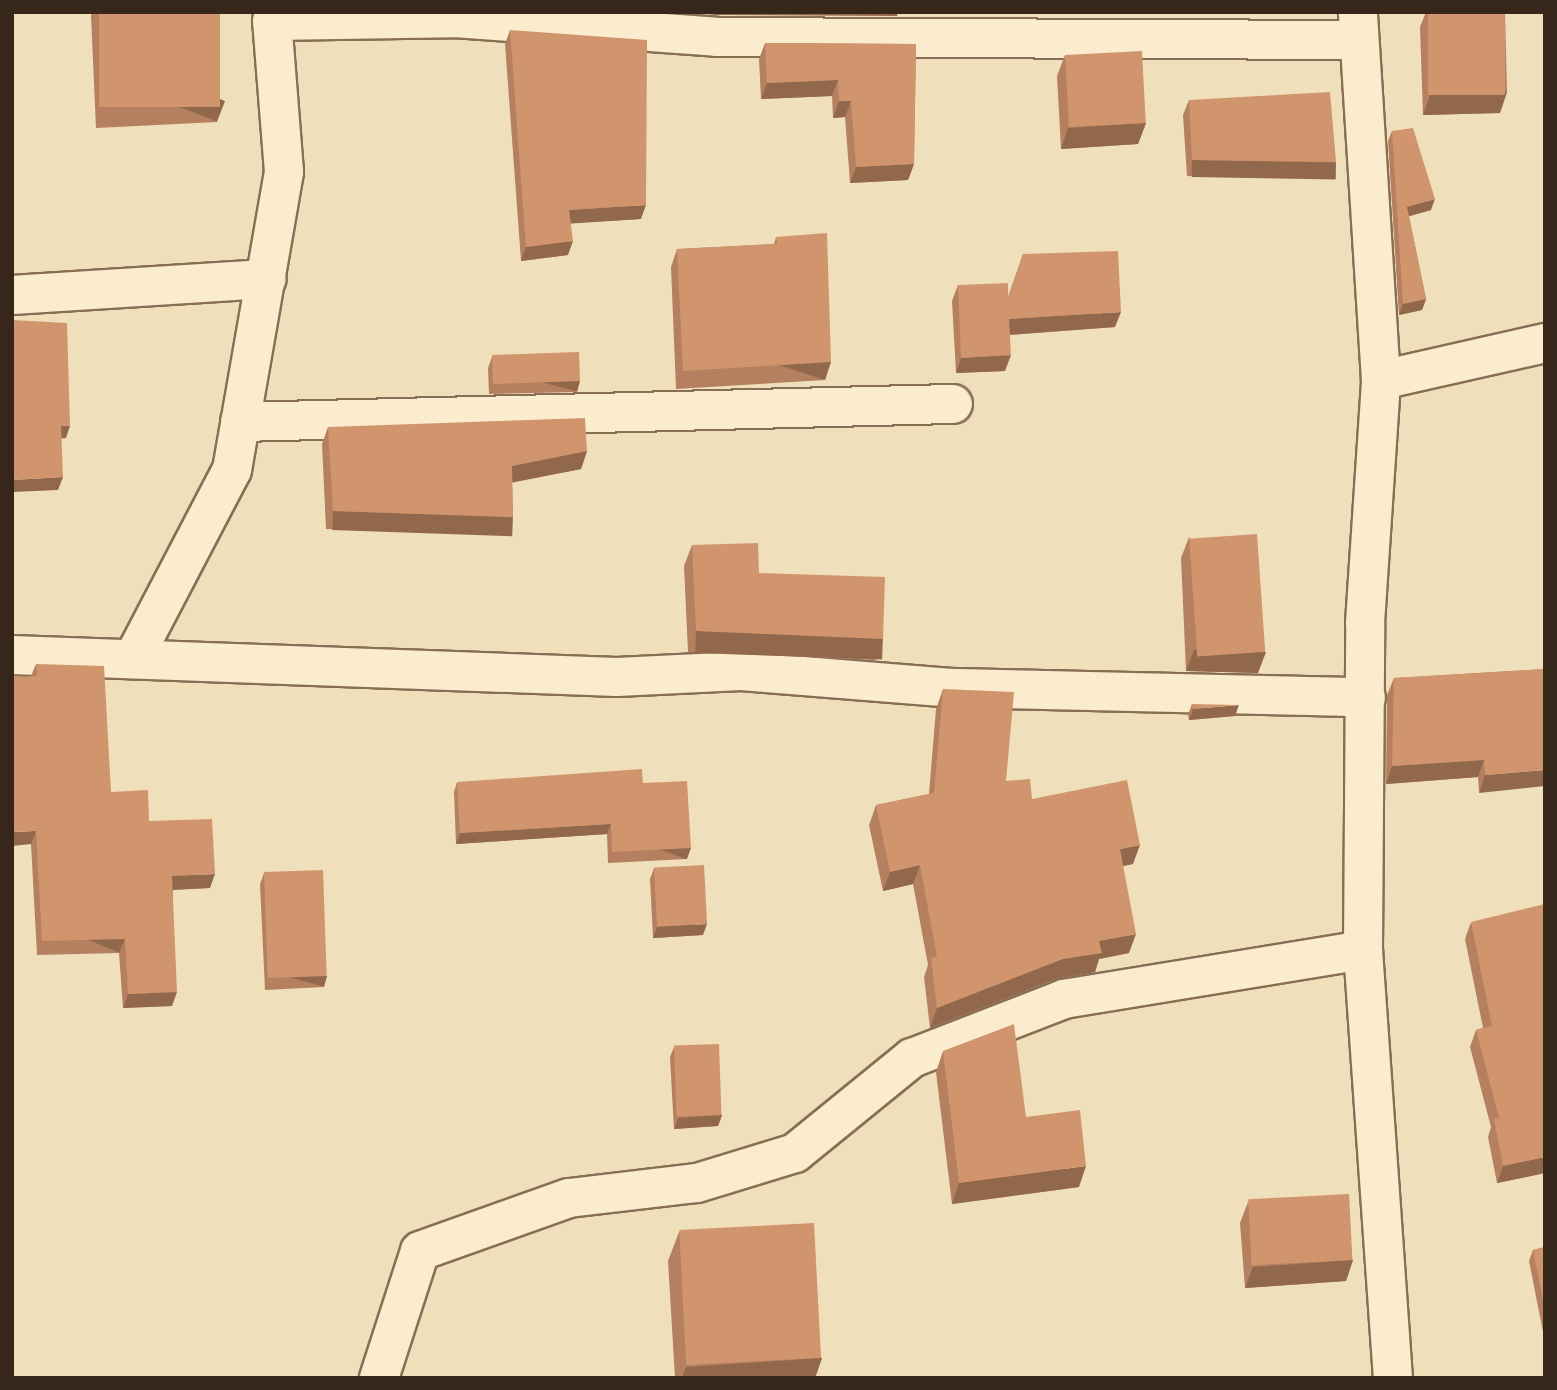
<!DOCTYPE html>
<html>
<head>
<meta charset="utf-8">
<style>
  body { margin:0 }
  #map { position:relative; width:1557px; height:1390px; overflow:hidden; background:#f0dfbb; font-family:"Source Serif 4",serif }
  div>[style] { position:absolute }
  .roads { filter:drop-shadow(2px 0 #886e54) drop-shadow(-2px 0 #886e54) drop-shadow(0 2px #886e54) drop-shadow(0 -2px #886e54) }
  .street>* { height:38px; margin:-19px; padding:0 19px; transform-origin:19px; border-radius:19px; background:#fbecce }
  .wall>* { inset:0; background:#b4805f }
  .shaded-wall>* { inset:0; background:#92684d; transform-origin:0 0 }
  .building>* { inset:0; background:#d1956e; transform-origin:0 0 }
  span { translate:-50% -50%; white-space:nowrap; text-align:center; line-height:1.15; -webkit-text-stroke:7px #f7e9cb; paint-order:stroke }
  .frame { position:absolute; inset:0; border:14px solid #36271a; pointer-events:none }
</style>
</head>
<body>
<div id="map">
  <div class="roads">
    <div class="street">
      <i style="left:12px;top:295px;width:255px;rotate:-3.6deg"></i>
      <i style="left:1381px;top:380px;width:168px;rotate:-12.7deg"></i>
      <i style="left:240px;top:422px;width:713px;rotate:-1.45deg"></i>
      <i style="left:12px;top:655px;width:605px;rotate:2.08deg"></i>
      <i style="left:617px;top:677px;width:124px;rotate:-2.8deg"></i>
      <i style="left:741px;top:671px;width:214px;rotate:4.6deg"></i>
      <i style="left:954px;top:688px;width:412px;rotate:1.3deg"></i>
      <i style="left:133px;top:659px;width:213px;rotate:-62.4deg"></i>
      <i style="left:232px;top:470px;width:303px;rotate:-80.1deg"></i>
      <i style="left:284px;top:172px;width:151px;rotate:-94.5deg"></i>
      <i style="left:272px;top:21px;width:182px;rotate:-0.9deg"></i>
      <i style="left:454px;top:18px;width:263px;rotate:4.1deg"></i>
      <i style="left:716px;top:37px;width:639px;rotate:0.27deg"></i>
      <i style="left:1363px;top:950px;width:429px;rotate:86deg"></i>
      <i style="left:379px;top:1378px;width:133px;rotate:-72.1deg"></i>
      <i style="left:420px;top:1251px;width:158px;rotate:-19.6deg"></i>
      <i style="left:569px;top:1198px;width:129px;rotate:-6.7deg"></i>
      <i style="left:697px;top:1183px;width:102px;rotate:-17deg"></i>
      <i style="left:795px;top:1153px;width:151px;rotate:-39.1deg"></i>
      <i style="left:912px;top:1058px;width:163px;rotate:-21.2deg"></i>
      <i style="left:1064px;top:999px;width:303px;rotate:-9.3deg"></i>
      <i style="left:1363px;top:950px;width:327px;rotate:-89.6deg"></i>
      <i style="left:1365px;top:623px;width:244px;rotate:-86.2deg"></i>
      <i style="left:1381px;top:380px;width:369px;rotate:-93.6deg"></i>
    </div>
  </div>
  <div class="wall">
    <i style="clip-path:polygon(92px 12px,220px 12px,217px 122px,96px 128px,91px 16px)"></i>
    <i style="clip-path:polygon(1426px 12px,1505px 12px,1507px 92px,1500px 113px,1423px 115px,1420px 27px)"></i>
    <i style="clip-path:polygon(510px 30px,641px 219px,571px 223px,568px 255px,521px 261px,505px 44px)"></i>
    <i style="clip-path:polygon(765px 43px,916px 44px,914px 164px,908px 180px,850px 183px,845px 117px,833px 118px,832px 96px,761px 99px,759px 59px)"></i>
    <i style="clip-path:polygon(1065px 55px,1146px 123px,1138px 144px,1061px 149px,1057px 76px)"></i>
    <i style="clip-path:polygon(1189px 100px,1336px 162px,1331px 178px,1187px 176px,1183px 115px)"></i>
    <i style="clip-path:polygon(1392px 131px,1431px 210px,1409px 216px,1426px 299px,1422px 310px,1399px 315px,1388px 141px)"></i>
    <i style="clip-path:polygon(776px 237px,825px 380px,676px 389px,671px 267px,677px 249px,774px 244px)"></i>
    <i style="clip-path:polygon(1023px 254px,1115px 327px,1010px 335px,1005px 371px,956px 373px,952px 301px,958px 285px,1008px 297px)"></i>
    <i style="clip-path:polygon(492px 357px,577px 392px,489px 394px,488px 368px)"></i>
    <i style="clip-path:polygon(328px 427px,587px 451px,581px 469px,512px 482px,513px 517px,506px 535px,326px 529px,322px 444px)"></i>
    <i style="clip-path:polygon(1189px 537px,1258px 673px,1186px 671px,1181px 558px)"></i>
    <i style="clip-path:polygon(692px 545px,759px 573px,883px 639px,875px 660px,688px 652px,684px 566px)"></i>
    <i style="clip-path:polygon(36px 664px,111px 792px,149px 821px,210px 888px,173px 890px,172px 1006px,123px 1008px,119px 953px,37px 955px,31px 844px,31px 676px)"></i>
    <i style="clip-path:polygon(1545px 669px,1479px 793px,1478px 777px,1386px 784px,1387px 695px,1394px 678px)"></i>
    <i style="clip-path:polygon(943px 689px,1006px 781px,1032px 799px,1133px 864px,1123px 866px,1129px 953px,1099px 959px,1095px 972px,1056px 979px,930px 1028px,924px 977px,928px 965px,913px 884px,883px 891px,869px 825px,876px 805px,929px 794px,936px 709px)"></i>
    <i style="clip-path:polygon(1192px 704px,1235px 716px,1189px 720px,1188px 715px)"></i>
    <i style="clip-path:polygon(457px 782px,643px 783px,687px 859px,608px 863px,607px 834px,456px 844px,454px 792px)"></i>
    <i style="clip-path:polygon(654px 868px,703px 935px,653px 938px,650px 879px)"></i>
    <i style="clip-path:polygon(264px 873px,324px 987px,265px 990px,260px 884px)"></i>
    <i style="clip-path:polygon(1471px 922px,1545px 1173px,1497px 1183px,1488px 1137px,1491px 1127px,1470px 1047px,1476px 1030px,1483px 1028px,1465px 939px)"></i>
    <i style="clip-path:polygon(674px 1047px,722px 1115px,718px 1126px,674px 1129px,670px 1057px)"></i>
    <i style="clip-path:polygon(943px 1051px,1026px 1117px,1079px 1187px,952px 1204px,936px 1072px)"></i>
    <i style="clip-path:polygon(1248px 1202px,1353px 1260px,1346px 1281px,1245px 1288px,1240px 1223px)"></i>
    <i style="clip-path:polygon(679px 1232px,822px 1358px,815px 1378px,675px 1378px,668px 1261px)"></i>
    <i style="clip-path:polygon(1545px 1247px,1545px 1342px,1529px 1261px,1533px 1250px)"></i>
  </div>
  <div class="shaded-wall">
    <i style="clip-path:polygon(677px 12px,898px 12px,897px 16px,717px 15px)"></i>
    <i style="clip-path:polygon(838px 80px,832px 96px,761px 99px,767px 83px)"></i>
    <i style="clip-path:polygon(1507px 92px,1500px 113px,1423px 115px,1430px 95px)"></i>
    <i style="left:225px;top:101px;width:22px;height:122px;rotate:111deg"></i>
    <i style="clip-path:polygon(839px 101px,851px 101px,845px 117px,833px 118px)"></i>
    <i style="clip-path:polygon(1146px 123px,1138px 144px,1061px 149px,1068px 128px)"></i>
    <i style="left:1192px;top:160px;width:144px;height:17px;rotate:1deg"></i>
    <i style="clip-path:polygon(914px 164px,908px 180px,850px 183px,856px 167px)"></i>
    <i style="clip-path:polygon(1435px 199px,1431px 210px,1403px 218px,1407px 207px)"></i>
    <i style="clip-path:polygon(646px 205px,641px 219px,564px 224px,569px 210px)"></i>
    <i style="clip-path:polygon(573px 241px,568px 255px,521px 261px,526px 247px)"></i>
    <i style="clip-path:polygon(1426px 299px,1422px 310px,1399px 315px,1403px 304px)"></i>
    <i style="clip-path:polygon(1121px 312px,1115px 327px,1004px 335px,1009px 319px)"></i>
    <i style="clip-path:polygon(1011px 355px,1005px 371px,956px 373px,961px 358px)"></i>
    <i style="left:831px;top:362px;width:19px;height:148px;rotate:108deg"></i>
    <i style="left:580px;top:381px;width:11px;height:87px;rotate:105deg"></i>
    <i style="clip-path:polygon(61px 426px,70px 426px,66px 438px,56px 439px)"></i>
    <i style="clip-path:polygon(587px 451px,581px 469px,505px 484px,512px 466px)"></i>
    <i style="clip-path:polygon(63px 477px,58px 490px,12px 492px,12px 480px)"></i>
    <i style="left:333px;top:511px;width:180px;height:19px;rotate:2deg"></i>
    <i style="left:696px;top:631px;width:187px;height:22px;rotate:2deg"></i>
    <i style="clip-path:polygon(1194px 650px,1266px 652px,1258px 673px,1186px 671px)"></i>
    <i style="clip-path:polygon(1239px 705px,1235px 716px,1189px 720px,1193px 709px)"></i>
    <i style="clip-path:polygon(1484px 760px,1478px 777px,1386px 784px,1392px 766px)"></i>
    <i style="clip-path:polygon(1545px 770px,1545px 786px,1479px 793px,1485px 775px)"></i>
    <i style="clip-path:polygon(611px 824px,607px 834px,456px 844px,460px 833px)"></i>
    <i style="clip-path:polygon(36px 831px,31px 844px,12px 846px,12px 832px)"></i>
    <i style="clip-path:polygon(1140px 845px,1133px 864px,1113px 868px,1120px 849px)"></i>
    <i style="left:691px;top:848px;width:12px;height:79px;rotate:110deg"></i>
    <i style="clip-path:polygon(920px 865px,913px 884px,883px 891px,890px 872px)"></i>
    <i style="clip-path:polygon(215px 874px,210px 888px,167px 890px,172px 876px)"></i>
    <i style="clip-path:polygon(707px 924px,703px 935px,653px 938px,657px 927px)"></i>
    <i style="clip-path:polygon(1136px 934px,1129px 953px,1099px 959px,1095px 972px,1056px 979px,930px 1028px,937px 1008px,1099px 941px)"></i>
    <i style="left:125px;top:939px;width:15px;height:83px;rotate:113deg"></i>
    <i style="left:327px;top:976px;width:11px;height:58px;rotate:105deg"></i>
    <i style="clip-path:polygon(177px 992px,172px 1006px,123px 1008px,128px 994px)"></i>
    <i style="clip-path:polygon(722px 1115px,718px 1126px,674px 1129px,678px 1118px)"></i>
    <i style="clip-path:polygon(1545px 1157px,1545px 1173px,1497px 1183px,1503px 1166px)"></i>
    <i style="clip-path:polygon(1086px 1166px,1079px 1187px,952px 1204px,959px 1183px)"></i>
    <i style="clip-path:polygon(1353px 1260px,1346px 1281px,1245px 1288px,1253px 1267px)"></i>
    <i style="clip-path:polygon(822px 1358px,815px 1378px,682px 1378px,686px 1367px)"></i>
  </div>
  <div class="building">
    <i style="left:99px;top:12px;width:121px;height:95px"></i>
    <i style="left:1428px;top:12px;width:77px;height:83px"></i>
    <i style="clip-path:polygon(510px 30px,647px 40px,646px 205px,569px 210px,573px 241px,526px 247px)"></i>
    <i style="clip-path:polygon(765px 43px,916px 44px,914px 164px,856px 167px,851px 101px,839px 101px,838px 80px,767px 83px)"></i>
    <i style="left:1142px;top:51px;width:72px;height:77px;rotate:87deg"></i>
    <i style="clip-path:polygon(1330px 92px,1336px 162px,1192px 160px,1189px 100px)"></i>
    <i style="clip-path:polygon(1413px 128px,1435px 199px,1407px 207px,1426px 299px,1403px 304px,1392px 131px)"></i>
    <i style="clip-path:polygon(827px 233px,831px 362px,683px 371px,677px 249px,777px 244px,776px 237px)"></i>
    <i style="clip-path:polygon(1118px 251px,1121px 312px,1009px 319px,1011px 355px,961px 358px,958px 285px,1008px 283px,1008px 299px,1023px 254px)"></i>
    <i style="clip-path:polygon(12px 320px,67px 323px,70px 426px,61px 426px,63px 477px,12px 480px)"></i>
    <i style="left:579px;top:352px;width:29px;height:87px;rotate:88deg"></i>
    <i style="clip-path:polygon(585px 418px,587px 451px,512px 466px,513px 517px,333px 511px,328px 427px)"></i>
    <i style="left:1257px;top:534px;width:118px;height:68px;rotate:86deg"></i>
    <i style="clip-path:polygon(758px 543px,759px 573px,885px 577px,883px 639px,696px 631px,692px 545px)"></i>
    <i style="clip-path:polygon(36px 664px,104px 666px,111px 792px,148px 790px,149px 821px,212px 819px,215px 874px,172px 876px,177px 992px,128px 994px,125px 939px,42px 941px,36px 831px,12px 832px,12px 677px,37px 676px)"></i>
    <i style="clip-path:polygon(1545px 669px,1545px 770px,1485px 775px,1484px 760px,1392px 766px,1394px 678px)"></i>
    <i style="clip-path:polygon(943px 689px,1014px 692px,1006px 781px,1030px 779px,1032px 799px,1127px 780px,1140px 845px,1120px 849px,1136px 934px,1099px 941px,1102px 953px,1063px 959px,937px 1008px,931px 958px,937px 957px,920px 865px,890px 872px,876px 805px,934px 793px)"></i>
    <i style="clip-path:polygon(1192px 704px,1239px 705px,1193px 709px)"></i>
    <i style="clip-path:polygon(642px 769px,643px 783px,687px 781px,691px 848px,612px 852px,611px 824px,460px 833px,457px 782px)"></i>
    <i style="left:704px;top:865px;width:59px;height:50px;rotate:87deg"></i>
    <i style="left:323px;top:870px;width:106px;height:59px;rotate:88deg"></i>
    <i style="clip-path:polygon(1545px 904px,1545px 1157px,1503px 1166px,1494px 1119px,1499px 1118px,1476px 1030px,1492px 1026px,1471px 922px)"></i>
    <i style="clip-path:polygon(1014px 1024px,1026px 1117px,1080px 1110px,1086px 1166px,959px 1183px,943px 1051px)"></i>
    <i style="left:719px;top:1044px;width:71px;height:45px;rotate:88deg"></i>
    <i style="left:1349px;top:1194px;width:66px;height:101px;rotate:87deg"></i>
    <i style="left:814px;top:1223px;width:135px;height:135px;rotate:87deg"></i>
    <i style="clip-path:polygon(1545px 1247px,1545px 1310px,1533px 1250px)"></i>
  </div>
  <div class="frame"></div>
</div>
</body>
</html>
